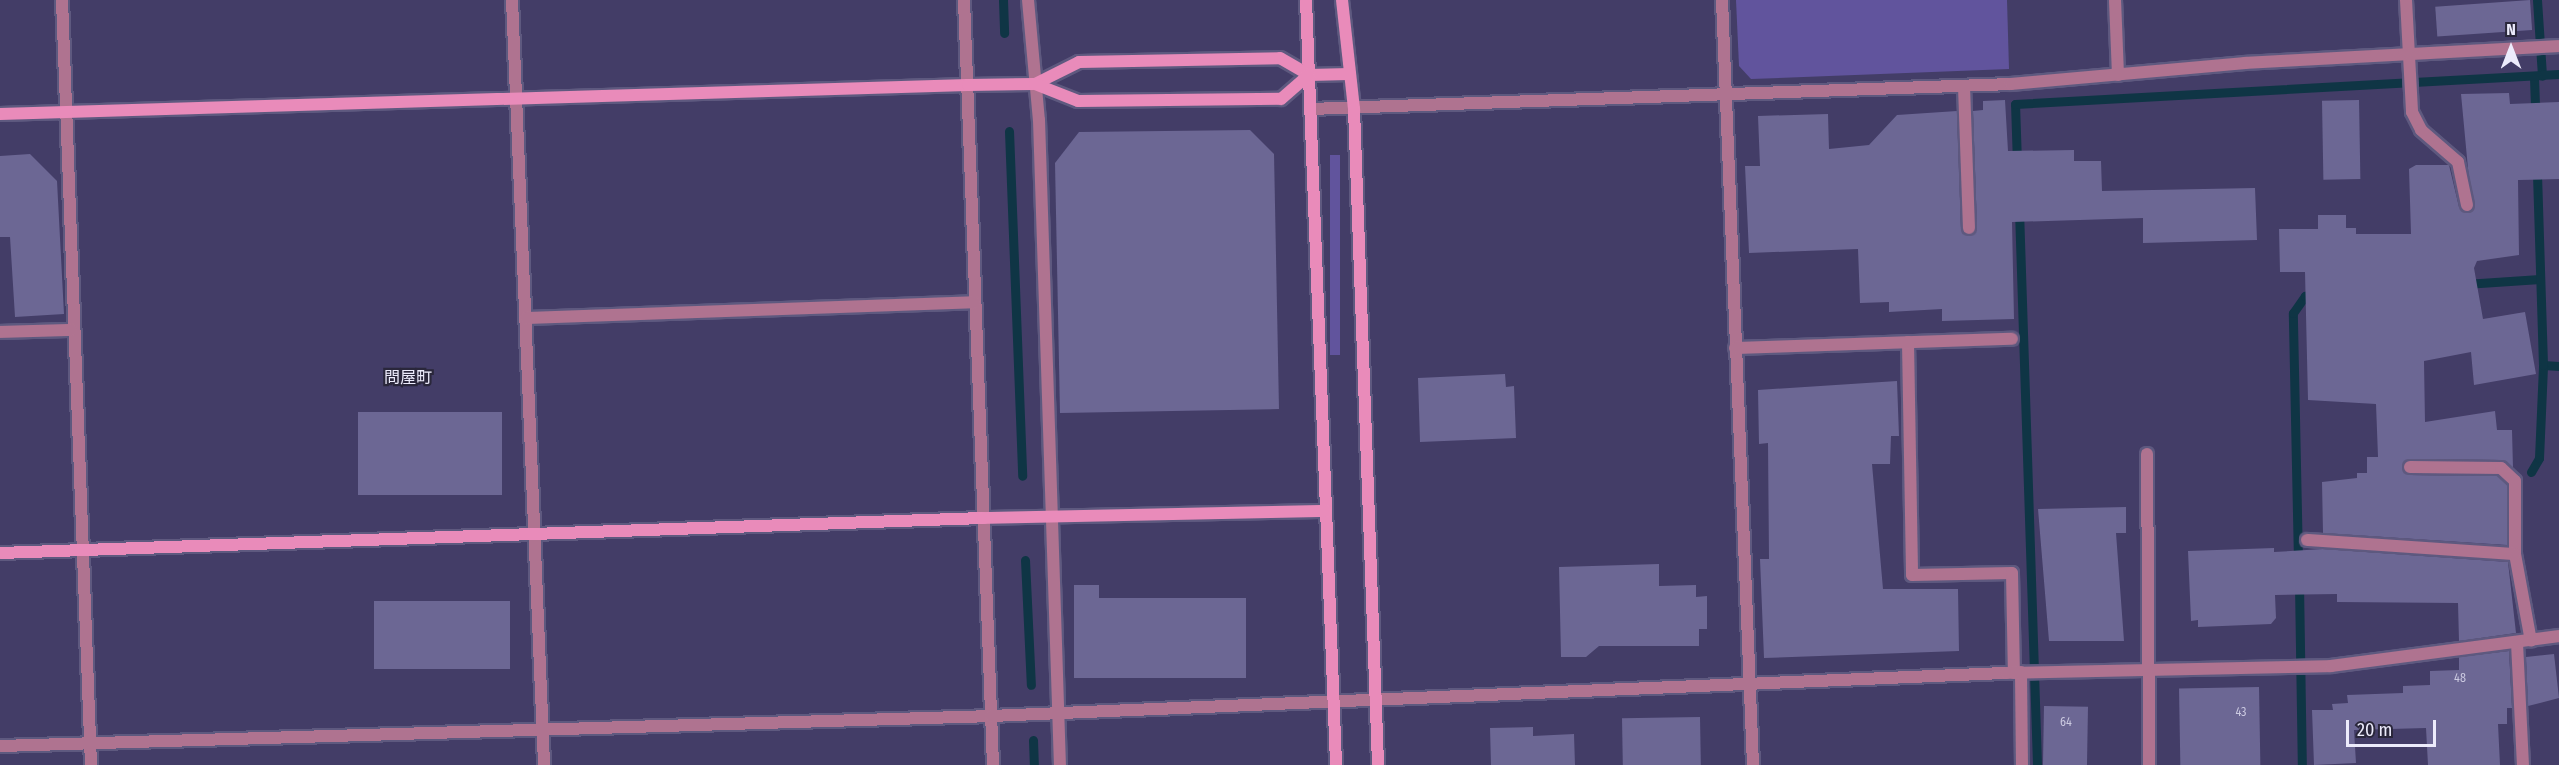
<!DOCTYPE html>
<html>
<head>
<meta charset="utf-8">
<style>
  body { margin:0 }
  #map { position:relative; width:2559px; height:765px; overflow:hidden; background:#433d67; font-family:"Fira Sans Condensed","Noto Sans JP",sans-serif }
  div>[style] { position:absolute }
  .green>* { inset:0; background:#61549d; transform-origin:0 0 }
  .stream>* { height:9px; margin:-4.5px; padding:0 4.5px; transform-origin:4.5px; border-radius:4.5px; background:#0f3545 }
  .building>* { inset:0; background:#6c6794; transform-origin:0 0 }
  .roads { filter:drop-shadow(2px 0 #5e597f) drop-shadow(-2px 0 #5e597f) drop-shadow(0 2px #5e597f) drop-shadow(0 -2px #5e597f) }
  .street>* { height:12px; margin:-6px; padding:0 6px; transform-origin:6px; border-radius:6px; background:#af7390 }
  .secondary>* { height:12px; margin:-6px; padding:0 6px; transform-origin:6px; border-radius:6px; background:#e98bba }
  span { translate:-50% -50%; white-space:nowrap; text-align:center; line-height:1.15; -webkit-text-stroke:4.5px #2a273b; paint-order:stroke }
  .number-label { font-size:12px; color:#cccae1 }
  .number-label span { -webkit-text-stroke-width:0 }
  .neighbourhood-label { font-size:16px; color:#ecebfb }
  .north { position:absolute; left:2481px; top:18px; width:60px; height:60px; -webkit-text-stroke:4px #2a273b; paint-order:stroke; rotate:0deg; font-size:16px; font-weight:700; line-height:24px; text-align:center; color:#ecebfb }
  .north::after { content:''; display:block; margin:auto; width:21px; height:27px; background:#ecebfb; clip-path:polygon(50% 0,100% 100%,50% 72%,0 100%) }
  .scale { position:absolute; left:2346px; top:720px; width:90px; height:27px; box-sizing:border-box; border:3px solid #ecebfb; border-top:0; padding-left:8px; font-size:18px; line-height:21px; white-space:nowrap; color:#ecebfb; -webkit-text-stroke:4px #2a273b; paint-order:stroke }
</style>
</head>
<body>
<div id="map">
  <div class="green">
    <i style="clip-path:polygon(1736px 0,2007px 0,2009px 69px,1751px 79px,1739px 66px)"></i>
    <i style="left:1330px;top:155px;width:10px;height:200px"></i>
  </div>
  <div class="stream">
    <i style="left:1003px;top:0;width:33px;rotate:88deg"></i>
    <i style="left:2537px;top:0;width:76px;rotate:86.2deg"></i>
    <i style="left:2534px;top:77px;width:36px;rotate:88deg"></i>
    <i style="left:1009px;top:131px;width:345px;rotate:87.8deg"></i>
    <i style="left:2017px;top:163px;width:59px;rotate:-91.9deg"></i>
    <i style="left:2015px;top:104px;width:545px;rotate:-3.16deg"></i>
    <i style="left:2019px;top:210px;width:555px;rotate:88.14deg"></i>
    <i style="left:2465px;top:284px;width:75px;rotate:-3.8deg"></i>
    <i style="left:2543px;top:365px;width:16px;rotate:4deg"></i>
    <i style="left:2531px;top:472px;width:16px;rotate:-60deg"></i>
    <i style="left:2539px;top:458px;width:93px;rotate:-87.5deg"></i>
    <i style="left:2543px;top:365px;width:196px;rotate:-91.8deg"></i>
    <i style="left:1025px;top:560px;width:125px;rotate:87.3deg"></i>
    <i style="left:2298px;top:561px;width:248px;rotate:-91.2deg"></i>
    <i style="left:2293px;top:313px;width:21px;rotate:-55deg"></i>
    <i style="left:2305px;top:296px;width:12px;rotate:-5deg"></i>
    <i style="left:2299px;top:584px;width:181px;rotate:89.1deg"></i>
    <i style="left:1033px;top:740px;width:25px;rotate:88deg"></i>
  </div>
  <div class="building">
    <i style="left:2530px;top:0;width:30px;height:95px;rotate:86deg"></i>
    <i style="clip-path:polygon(2509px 93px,2510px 104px,2559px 102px,2559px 179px,2518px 180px,2519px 255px,2477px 261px,2474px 268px,2483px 319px,2525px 312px,2536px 374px,2474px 385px,2471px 352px,2424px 361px,2425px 422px,2495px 411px,2497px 430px,2512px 430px,2513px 468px,2501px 460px,2410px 459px,2402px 467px,2410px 475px,2498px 476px,2507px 485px,2507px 545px,2323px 533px,2322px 482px,2357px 478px,2357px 473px,2367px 473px,2367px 457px,2378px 457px,2376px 404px,2308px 400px,2305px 272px,2280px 272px,2279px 229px,2318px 229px,2318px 215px,2346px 215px,2346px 228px,2356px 228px,2356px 234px,2411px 234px,2409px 169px,2416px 165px,2449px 165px,2459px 207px,2472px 211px,2461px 94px)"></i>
    <i style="clip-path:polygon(2005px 100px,2008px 151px,2074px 150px,2074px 161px,2101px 161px,2102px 191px,2255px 188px,2257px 240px,2143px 243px,2143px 218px,2012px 222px,2014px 319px,1942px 321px,1942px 309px,1889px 312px,1889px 302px,1860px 303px,1858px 249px,1749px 253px,1745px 166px,1760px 166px,1758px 116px,1828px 114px,1829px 149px,1869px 145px,1897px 115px,1957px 111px,1961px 228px,1970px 236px,1977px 228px,1973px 111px,1983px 110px,1983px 101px)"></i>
    <i style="left:2359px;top:100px;width:79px;height:37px;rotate:89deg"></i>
    <i style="clip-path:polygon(1250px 130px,1274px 154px,1279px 409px,1060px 413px,1055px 163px,1079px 132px)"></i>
    <i style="clip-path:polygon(30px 154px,57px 181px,64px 314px,15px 317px,10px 237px,0 237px,0 156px)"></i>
    <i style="clip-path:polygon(1505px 374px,1506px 387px,1514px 386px,1516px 438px,1420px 442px,1418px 378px)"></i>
    <i style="clip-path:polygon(1897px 381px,1899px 436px,1891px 436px,1890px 464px,1872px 464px,1883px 589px,1958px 589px,1959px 651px,1764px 658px,1760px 559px,1769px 559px,1768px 443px,1759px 444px,1758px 390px)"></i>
    <i style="left:502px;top:412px;width:83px;height:144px;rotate:90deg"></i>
    <i style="clip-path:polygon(2126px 507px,2126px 533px,2116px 533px,2124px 641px,2049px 641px,2038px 509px)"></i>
    <i style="clip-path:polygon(2274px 548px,2274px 552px,2323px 549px,2508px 562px,2516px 633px,2459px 641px,2458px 603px,2337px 602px,2337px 594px,2275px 595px,2276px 618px,2271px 624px,2198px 627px,2198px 620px,2191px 621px,2188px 551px)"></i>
    <i style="clip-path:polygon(1659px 564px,1659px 586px,1696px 585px,1696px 597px,1707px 596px,1707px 629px,1699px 629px,1699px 646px,1599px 646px,1586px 657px,1561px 657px,1559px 567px)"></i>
    <i style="clip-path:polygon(1074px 585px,1099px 585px,1099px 598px,1246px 598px,1246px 678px,1074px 678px)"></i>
    <i style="left:374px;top:601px;width:136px;height:68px"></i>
    <i style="clip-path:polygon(2509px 651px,2512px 708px,2507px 708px,2507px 724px,2498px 724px,2500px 765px,2428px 765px,2426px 728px,2354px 730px,2356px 763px,2314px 765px,2312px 710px,2333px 710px,2332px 704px,2348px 703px,2347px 695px,2403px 693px,2403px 686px,2430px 685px,2430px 671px,2459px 670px,2459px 657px)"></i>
    <i style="clip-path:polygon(2554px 654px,2559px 698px,2528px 706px,2526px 657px)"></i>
    <i style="left:2259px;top:687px;width:78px;height:80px;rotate:89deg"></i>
    <i style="left:2044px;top:706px;width:44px;height:59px;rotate:1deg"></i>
    <i style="left:1700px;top:717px;width:48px;height:78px;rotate:89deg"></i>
    <i style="clip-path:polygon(1533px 727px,1533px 736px,1574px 734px,1575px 765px,1491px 765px,1490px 728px)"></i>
  </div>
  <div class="roads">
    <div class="street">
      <i style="left:62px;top:0;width:766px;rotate:87.83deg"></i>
      <i style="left:512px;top:0;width:766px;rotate:87.6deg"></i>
      <i style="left:964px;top:0;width:766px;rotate:87.83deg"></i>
      <i style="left:1028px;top:0;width:121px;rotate:84.8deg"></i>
      <i style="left:1039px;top:120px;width:645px;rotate:88.14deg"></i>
      <i style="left:1722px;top:0;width:766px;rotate:87.68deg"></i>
      <i style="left:2115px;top:0;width:75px;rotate:87.7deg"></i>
      <i style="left:2406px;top:0;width:112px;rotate:86.9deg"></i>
      <i style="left:2412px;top:112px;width:20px;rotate:63deg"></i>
      <i style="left:2421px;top:130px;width:49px;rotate:40.9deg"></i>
      <i style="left:2458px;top:162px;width:44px;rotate:78.2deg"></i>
      <i style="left:1964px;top:86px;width:142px;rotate:88deg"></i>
      <i style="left:1310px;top:109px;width:701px;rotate:-2.04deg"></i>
      <i style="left:2011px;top:84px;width:235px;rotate:-5.1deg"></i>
      <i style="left:2245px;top:63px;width:314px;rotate:-3.1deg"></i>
      <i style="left:526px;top:318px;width:449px;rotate:-2deg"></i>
      <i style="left:0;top:332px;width:71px;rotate:-1.6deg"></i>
      <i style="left:1908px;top:342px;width:233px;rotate:89deg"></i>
      <i style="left:1912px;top:575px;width:100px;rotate:-1.1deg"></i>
      <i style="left:2012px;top:573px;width:100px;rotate:88.9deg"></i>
      <i style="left:1735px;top:348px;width:277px;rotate:-1.9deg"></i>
      <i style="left:2147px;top:454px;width:311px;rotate:89.6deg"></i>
      <i style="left:2410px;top:467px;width:91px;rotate:0.6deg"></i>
      <i style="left:2501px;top:468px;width:19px;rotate:43deg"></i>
      <i style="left:2515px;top:481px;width:73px;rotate:90deg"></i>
      <i style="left:2515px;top:554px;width:88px;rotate:79.6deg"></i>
      <i style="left:2307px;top:540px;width:208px;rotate:3.9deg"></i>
      <i style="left:2517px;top:643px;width:122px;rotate:87.2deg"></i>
      <i style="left:2021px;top:672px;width:93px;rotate:89.4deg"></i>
      <i style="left:0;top:746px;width:991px;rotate:-1.73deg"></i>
      <i style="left:991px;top:716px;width:1016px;rotate:-2.43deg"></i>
      <i style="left:2006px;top:673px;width:325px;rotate:-1.2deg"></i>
      <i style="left:2331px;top:666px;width:230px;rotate:-7.5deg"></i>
    </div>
    <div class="secondary">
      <i style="left:1306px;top:0;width:766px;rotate:87.75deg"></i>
      <i style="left:1342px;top:0;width:110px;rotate:83.7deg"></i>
      <i style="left:1354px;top:109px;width:656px;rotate:87.9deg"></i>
      <i style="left:1035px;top:84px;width:49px;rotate:-26.6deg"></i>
      <i style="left:1079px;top:62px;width:201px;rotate:-1.1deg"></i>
      <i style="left:1280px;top:58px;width:34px;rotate:30deg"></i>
      <i style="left:1309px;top:75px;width:40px;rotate:-1.4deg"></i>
      <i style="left:0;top:114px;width:968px;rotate:-1.72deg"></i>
      <i style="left:968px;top:85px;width:67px;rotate:-0.9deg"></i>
      <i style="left:1035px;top:84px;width:46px;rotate:21.6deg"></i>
      <i style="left:1078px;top:101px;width:203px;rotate:-0.6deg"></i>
      <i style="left:1281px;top:99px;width:37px;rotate:-41deg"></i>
      <i style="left:0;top:553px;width:984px;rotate:-2.04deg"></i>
      <i style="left:983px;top:518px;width:343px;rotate:-1.2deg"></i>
    </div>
  </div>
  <div class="number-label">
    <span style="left:2460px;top:679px">48</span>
    <span style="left:2241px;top:713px">43</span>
    <span style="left:2066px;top:723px">64</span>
  </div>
  <div class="neighbourhood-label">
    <span style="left:408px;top:378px">問屋町</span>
  </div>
  <div class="north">N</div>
  <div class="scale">20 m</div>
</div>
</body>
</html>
